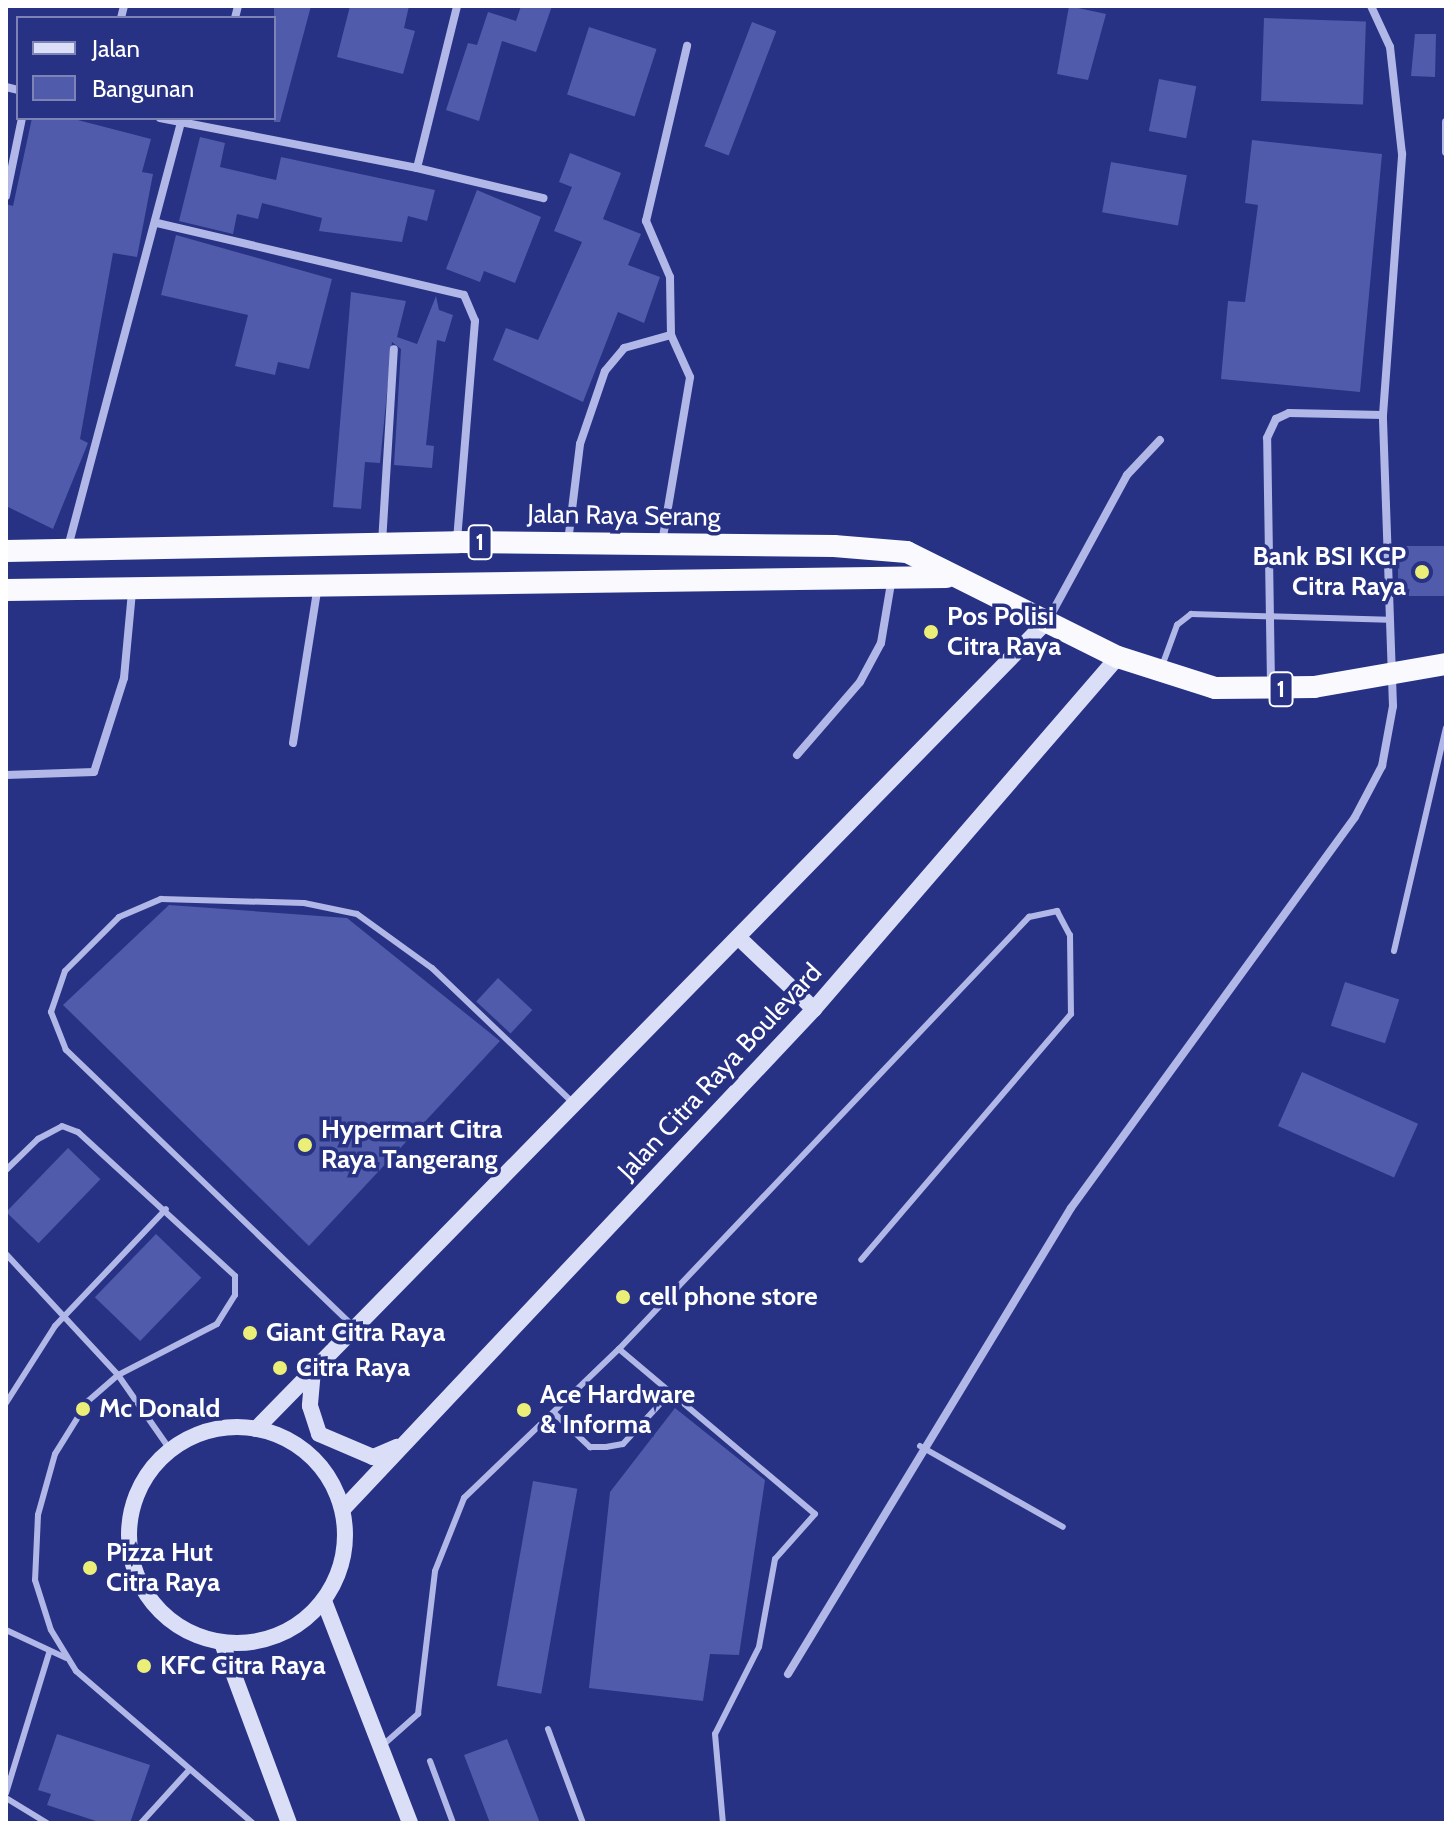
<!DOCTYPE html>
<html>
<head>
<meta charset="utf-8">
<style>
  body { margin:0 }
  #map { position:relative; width:1452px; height:1829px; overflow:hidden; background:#273284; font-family:Cabin,sans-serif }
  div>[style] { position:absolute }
  .building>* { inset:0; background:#505bab; transform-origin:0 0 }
  .service>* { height:6px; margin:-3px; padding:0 3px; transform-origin:3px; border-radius:3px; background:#b1b8e7 }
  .minor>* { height:8px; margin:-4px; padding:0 4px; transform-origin:4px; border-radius:4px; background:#b1b8e7 }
  .secondary>* { height:16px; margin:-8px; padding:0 8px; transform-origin:8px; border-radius:8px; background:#dbdef7 }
  .secondary>.ring { margin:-8px; padding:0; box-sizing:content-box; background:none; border:16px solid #dbdef7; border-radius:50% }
  .trunk>* { height:22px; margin:-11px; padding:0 11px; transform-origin:11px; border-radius:11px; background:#f9f9fe }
  .dots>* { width:22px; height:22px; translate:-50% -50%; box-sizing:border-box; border:4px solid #273284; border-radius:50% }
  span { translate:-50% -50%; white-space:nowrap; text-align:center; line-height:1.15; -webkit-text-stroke:7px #273284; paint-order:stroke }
  .shield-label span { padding:2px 6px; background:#273284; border:2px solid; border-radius:6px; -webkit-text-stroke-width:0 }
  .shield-label { font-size:24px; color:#fff; font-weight:700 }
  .street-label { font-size:26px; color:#fff }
  .poi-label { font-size:26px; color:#fff; font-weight:700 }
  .right { translate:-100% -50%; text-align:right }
  .left { translate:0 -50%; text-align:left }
  .frame { position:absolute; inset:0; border:8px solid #fff; pointer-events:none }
  .legend { position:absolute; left:16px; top:16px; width:260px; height:104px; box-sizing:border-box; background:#273284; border:2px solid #7d84b5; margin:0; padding:10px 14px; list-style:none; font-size:24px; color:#fff }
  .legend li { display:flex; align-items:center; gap:16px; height:40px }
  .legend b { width:40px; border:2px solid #7d84b5 }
</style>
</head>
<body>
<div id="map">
  <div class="building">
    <i style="clip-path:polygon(274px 6px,311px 6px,280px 122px,274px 122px)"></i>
    <i style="clip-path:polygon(350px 6px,409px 6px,404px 28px,415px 31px,403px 74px,337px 57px)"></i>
    <i style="clip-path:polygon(521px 6px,552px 6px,536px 52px,502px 41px,479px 121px,446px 110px,468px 43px,477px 45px,488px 12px,516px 21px)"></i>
    <i style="clip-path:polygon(1069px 6px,1106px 14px,1088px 80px,1057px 74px)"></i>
    <i style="left:1264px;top:18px;width:102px;height:83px;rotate:2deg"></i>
    <i style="left:752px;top:22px;width:26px;height:133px;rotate:21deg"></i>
    <i style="left:589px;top:27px;width:71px;height:71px;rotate:18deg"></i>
    <i style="clip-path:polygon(1415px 34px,1436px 34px,1435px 77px,1411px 76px)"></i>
    <i style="left:1159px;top:79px;width:38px;height:53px;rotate:11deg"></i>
    <i style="clip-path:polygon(32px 118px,70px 118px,151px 139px,142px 172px,153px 174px,137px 257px,113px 253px,80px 439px,88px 443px,53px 529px,6px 506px,6px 204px,13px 206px)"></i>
    <i style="clip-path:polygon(200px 137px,225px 143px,220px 167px,276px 180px,281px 157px,435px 190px,427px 221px,408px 216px,402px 242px,319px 231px,322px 218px,262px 203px,258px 219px,237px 214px,233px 234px,179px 221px)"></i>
    <i style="clip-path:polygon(1252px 140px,1382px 154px,1360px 392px,1221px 379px,1228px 301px,1245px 302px,1258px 205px,1245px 203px)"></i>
    <i style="clip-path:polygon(570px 153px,621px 173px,603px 219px,641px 234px,628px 265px,660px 277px,644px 323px,618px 312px,583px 402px,493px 360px,506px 328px,538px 340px,582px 242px,554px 231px,572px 187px,559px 182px)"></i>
    <i style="left:1111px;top:162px;width:77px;height:51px;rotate:10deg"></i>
    <i style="clip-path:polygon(477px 190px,541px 217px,515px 283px,484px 271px,480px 282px,446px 269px)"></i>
    <i style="clip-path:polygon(176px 235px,332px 279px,309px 369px,278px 362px,275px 375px,235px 366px,248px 315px,161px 295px)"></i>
    <i style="clip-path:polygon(351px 292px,406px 301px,397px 337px,417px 344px,436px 296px,439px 310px,453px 315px,445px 342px,437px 340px,426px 445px,434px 446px,432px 468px,394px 465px,401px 349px,392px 342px,380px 463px,365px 462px,361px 509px,333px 507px)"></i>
    <i style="left:1446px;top:546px;width:50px;height:48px;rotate:90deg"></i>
    <i style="clip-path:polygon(169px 905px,347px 918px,500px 1041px,309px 1246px,63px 1005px)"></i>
    <i style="left:498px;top:978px;width:47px;height:32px;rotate:43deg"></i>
    <i style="left:1345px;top:982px;width:57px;height:46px;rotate:18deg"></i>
    <i style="left:1302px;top:1072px;width:127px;height:59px;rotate:24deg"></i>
    <i style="left:68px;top:1148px;width:45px;height:89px;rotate:44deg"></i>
    <i style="left:156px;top:1234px;width:63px;height:88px;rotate:44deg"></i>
    <i style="clip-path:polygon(675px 1408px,765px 1480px,739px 1655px,710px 1654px,703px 1701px,589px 1688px,610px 1492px)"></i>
    <i style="left:533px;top:1481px;width:45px;height:208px;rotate:10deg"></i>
    <i style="clip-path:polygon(57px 1734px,150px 1765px,130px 1823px,102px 1823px,47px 1805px,51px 1794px,38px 1790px)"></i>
    <i style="clip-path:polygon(507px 1739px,540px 1823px,490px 1823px,464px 1755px)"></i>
  </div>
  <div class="service">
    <i style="left:1162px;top:666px;width:44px;rotate:-69.9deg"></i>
    <i style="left:1177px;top:625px;width:18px;rotate:-38deg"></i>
    <i style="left:1191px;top:614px;width:197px;rotate:1.7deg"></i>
    <i style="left:1394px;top:951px;width:229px;rotate:-76.9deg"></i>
    <i style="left:6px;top:1170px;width:45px;rotate:-44.1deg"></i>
    <i style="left:38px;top:1139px;width:27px;rotate:-28deg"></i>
    <i style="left:62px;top:1126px;width:17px;rotate:21deg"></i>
    <i style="left:78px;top:1132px;width:213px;rotate:42.5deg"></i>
    <i style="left:235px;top:1276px;width:19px;rotate:90deg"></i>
    <i style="left:235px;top:1295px;width:34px;rotate:122deg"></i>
    <i style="left:217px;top:1324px;width:111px;rotate:152.7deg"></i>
    <i style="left:118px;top:1375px;width:40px;rotate:139deg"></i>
    <i style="left:88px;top:1401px;width:62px;rotate:121.9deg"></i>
    <i style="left:55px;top:1454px;width:63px;rotate:105.6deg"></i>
    <i style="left:38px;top:1515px;width:65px;rotate:92.6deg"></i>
    <i style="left:35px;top:1580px;width:52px;rotate:72.3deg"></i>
    <i style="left:51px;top:1630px;width:48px;rotate:58.6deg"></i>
    <i style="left:76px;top:1671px;width:233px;rotate:40.7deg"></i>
    <i style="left:6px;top:1254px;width:165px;rotate:47.2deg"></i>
    <i style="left:118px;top:1375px;width:93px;rotate:55.1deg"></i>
    <i style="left:354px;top:1327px;width:400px;rotate:-136.1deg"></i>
    <i style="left:66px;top:1050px;width:41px;rotate:-111.5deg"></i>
    <i style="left:51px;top:1012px;width:43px;rotate:-71.1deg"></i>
    <i style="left:65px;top:971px;width:76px;rotate:-45deg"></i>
    <i style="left:119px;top:917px;width:46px;rotate:-23.2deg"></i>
    <i style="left:161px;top:899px;width:143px;rotate:1.6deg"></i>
    <i style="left:304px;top:903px;width:54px;rotate:11.7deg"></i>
    <i style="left:357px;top:914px;width:92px;rotate:35.8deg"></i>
    <i style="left:432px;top:968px;width:191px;rotate:43.7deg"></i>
    <i style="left:619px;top:1349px;width:256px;rotate:40.1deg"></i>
    <i style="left:815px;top:1514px;width:60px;rotate:131.6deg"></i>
    <i style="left:775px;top:1559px;width:89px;rotate:100.3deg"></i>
    <i style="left:759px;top:1647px;width:97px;rotate:116.8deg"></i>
    <i style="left:715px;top:1734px;width:89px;rotate:84.9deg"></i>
    <i style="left:6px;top:1403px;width:91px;rotate:-57.5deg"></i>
    <i style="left:55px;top:1326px;width:161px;rotate:-46.5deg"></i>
    <i style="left:554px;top:1413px;width:50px;rotate:43.4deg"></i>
    <i style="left:590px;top:1447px;width:16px"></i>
    <i style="left:606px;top:1447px;width:17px;rotate:-10deg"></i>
    <i style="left:623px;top:1444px;width:67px;rotate:-47.4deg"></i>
    <i style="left:920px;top:1446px;width:164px;rotate:29.5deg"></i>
    <i style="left:6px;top:1630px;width:66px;rotate:25deg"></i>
    <i style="left:548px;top:1729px;width:100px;rotate:69.6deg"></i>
    <i style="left:383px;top:1745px;width:47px;rotate:-41.5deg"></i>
    <i style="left:418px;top:1714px;width:144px;rotate:-83.2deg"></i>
    <i style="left:435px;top:1571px;width:79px;rotate:-68.3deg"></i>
    <i style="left:464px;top:1498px;width:215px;rotate:-43.9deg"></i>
    <i style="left:619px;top:1349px;width:596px;rotate:-46.5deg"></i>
    <i style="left:1029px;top:917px;width:29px;rotate:-12deg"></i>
    <i style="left:1057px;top:911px;width:27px;rotate:62deg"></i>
    <i style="left:1070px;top:935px;width:79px;rotate:89.3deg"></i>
    <i style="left:1071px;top:1014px;width:323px;rotate:130.5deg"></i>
    <i style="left:430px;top:1761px;width:66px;rotate:69.6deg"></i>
    <i style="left:6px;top:1793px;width:146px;rotate:-72.9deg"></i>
    <i style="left:6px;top:1798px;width:48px;rotate:31.4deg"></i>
    <i style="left:141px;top:1823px;width:72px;rotate:-47.8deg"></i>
  </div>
  <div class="minor">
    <i style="left:121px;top:18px;width:12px;rotate:-76deg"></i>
    <i style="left:235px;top:18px;width:12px;rotate:-76deg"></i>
    <i style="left:6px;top:87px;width:12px;rotate:14deg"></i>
    <i style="left:160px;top:118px;width:262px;rotate:11deg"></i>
    <i style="left:417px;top:168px;width:167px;rotate:-76.1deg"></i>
    <i style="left:1446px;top:122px;width:30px;rotate:90deg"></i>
    <i style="left:417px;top:168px;width:130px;rotate:13.4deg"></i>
    <i style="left:6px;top:196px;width:80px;rotate:-78.4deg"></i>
    <i style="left:157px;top:223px;width:315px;rotate:13.2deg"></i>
    <i style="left:464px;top:295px;width:28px;rotate:67deg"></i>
    <i style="left:475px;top:321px;width:222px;rotate:94.7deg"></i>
    <i style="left:568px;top:542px;width:99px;rotate:-83deg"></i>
    <i style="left:580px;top:444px;width:77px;rotate:-71.1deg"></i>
    <i style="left:605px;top:371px;width:30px;rotate:-50deg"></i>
    <i style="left:624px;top:348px;width:49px;rotate:-15.5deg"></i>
    <i style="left:382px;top:543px;width:194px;rotate:-86.5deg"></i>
    <i style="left:662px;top:543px;width:168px;rotate:-80.4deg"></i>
    <i style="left:690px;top:377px;width:46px;rotate:-114.3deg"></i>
    <i style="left:671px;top:335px;width:58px;rotate:-91deg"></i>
    <i style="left:670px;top:277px;width:61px;rotate:-113.2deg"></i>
    <i style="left:646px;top:221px;width:180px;rotate:-76.8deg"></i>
    <i style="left:68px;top:547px;width:439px;rotate:-75.1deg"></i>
    <i style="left:1048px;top:620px;width:165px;rotate:-61.4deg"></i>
    <i style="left:1127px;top:475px;width:48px;rotate:-46.7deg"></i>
    <i style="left:1271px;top:684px;width:246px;rotate:-90.9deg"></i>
    <i style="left:1267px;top:438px;width:21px;rotate:-65deg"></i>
    <i style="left:1276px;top:419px;width:14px;rotate:-25deg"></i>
    <i style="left:1289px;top:413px;width:94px;rotate:1.2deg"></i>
    <i style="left:293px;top:743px;width:159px;rotate:-81deg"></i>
    <i style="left:797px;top:755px;width:96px;rotate:-49.2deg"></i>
    <i style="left:860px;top:682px;width:44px;rotate:-61.7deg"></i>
    <i style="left:881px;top:643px;width:61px;rotate:-80.5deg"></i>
    <i style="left:6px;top:775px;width:88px;rotate:-2deg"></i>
    <i style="left:94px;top:772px;width:99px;rotate:-72.3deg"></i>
    <i style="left:124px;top:678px;width:87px;rotate:-84.7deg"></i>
    <i style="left:788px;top:1674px;width:545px;rotate:-58.73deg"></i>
    <i style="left:1071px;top:1208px;width:483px;rotate:-54deg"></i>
    <i style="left:1355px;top:817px;width:58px;rotate:-62.1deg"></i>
    <i style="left:1382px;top:766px;width:61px;rotate:-79.6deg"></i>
    <i style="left:1393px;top:706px;width:291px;rotate:-92deg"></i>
    <i style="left:1383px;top:415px;width:262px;rotate:-85.8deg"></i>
    <i style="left:1402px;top:154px;width:108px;rotate:-96.4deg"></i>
    <i style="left:1390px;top:47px;width:45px;rotate:-114.9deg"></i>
  </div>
  <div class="secondary">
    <i style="left:738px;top:937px;width:105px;rotate:43.5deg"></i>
    <i style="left:313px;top:1370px;width:36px;rotate:95deg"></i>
    <i style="left:310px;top:1406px;width:29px;rotate:72deg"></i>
    <i style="left:319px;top:1434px;width:59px;rotate:23.1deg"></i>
    <i style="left:373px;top:1457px;width:26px;rotate:-23deg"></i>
    <i class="ring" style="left:129px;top:1427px;width:200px;height:200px"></i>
    <i style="left:256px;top:1429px;width:1132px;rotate:-45.61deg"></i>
    <i style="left:343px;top:1509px;width:687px;rotate:-46.71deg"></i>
    <i style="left:814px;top:1009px;width:465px;rotate:-49.2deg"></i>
    <i style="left:324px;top:1601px;width:238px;rotate:68.8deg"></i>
    <i style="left:222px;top:1643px;width:192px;rotate:69.6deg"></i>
  </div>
  <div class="trunk">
    <i style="left:6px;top:551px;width:451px;rotate:-1.1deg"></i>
    <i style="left:457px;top:542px;width:377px;rotate:0.6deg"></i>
    <i style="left:834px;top:546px;width:73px;rotate:4.7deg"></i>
    <i style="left:907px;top:552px;width:236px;rotate:26.5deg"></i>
    <i style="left:1118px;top:657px;width:102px;rotate:17.7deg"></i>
    <i style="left:1215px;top:688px;width:99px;rotate:-0.6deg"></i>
    <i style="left:1314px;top:687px;width:134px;rotate:-9.9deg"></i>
    <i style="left:6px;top:590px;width:940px;rotate:-0.79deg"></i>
  </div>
  <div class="dots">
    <i style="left:1422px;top:572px;background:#ebef77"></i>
    <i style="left:931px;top:632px;background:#ebef77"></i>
    <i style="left:305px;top:1145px;background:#ebef77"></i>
    <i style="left:623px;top:1297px;background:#ebef77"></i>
    <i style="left:250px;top:1333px;background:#ebef77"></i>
    <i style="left:280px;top:1368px;background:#ebef77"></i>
    <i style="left:83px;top:1409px;background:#ebef77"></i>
    <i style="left:524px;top:1410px;background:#ebef77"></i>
    <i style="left:90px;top:1568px;background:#ebef77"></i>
    <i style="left:144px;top:1666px;background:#ebef77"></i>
  </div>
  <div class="shield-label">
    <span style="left:480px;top:542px">1</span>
    <span style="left:1281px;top:689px">1</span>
  </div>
  <div class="street-label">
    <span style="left:624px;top:516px;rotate:1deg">Jalan Raya Serang</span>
    <span style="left:720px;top:1072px;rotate:-47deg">Jalan Citra Raya Boulevard</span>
  </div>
  <div class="poi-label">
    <span class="right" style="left:1406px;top:572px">Bank BSI KCP<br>Citra Raya</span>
    <span class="left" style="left:947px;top:632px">Pos Polisi<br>Citra Raya</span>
    <span class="left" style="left:321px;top:1145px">Hypermart Citra<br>Raya Tangerang</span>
    <span class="left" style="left:639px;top:1297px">cell phone store</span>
    <span class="left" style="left:266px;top:1333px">Giant Citra Raya</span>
    <span class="left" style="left:296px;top:1368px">Citra Raya</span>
    <span class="left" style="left:540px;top:1410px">Ace Hardware<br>&amp; Informa</span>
    <span class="left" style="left:99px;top:1409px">Mc Donald</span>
    <span class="left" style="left:106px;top:1568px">Pizza Hut<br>Citra Raya</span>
    <span class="left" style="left:160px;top:1666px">KFC Citra Raya</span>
  </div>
  <div class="frame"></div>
  <ul class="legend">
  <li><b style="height:10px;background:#dbdef7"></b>Jalan</li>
  <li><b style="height:22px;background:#505bab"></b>Bangunan</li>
  </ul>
</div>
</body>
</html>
